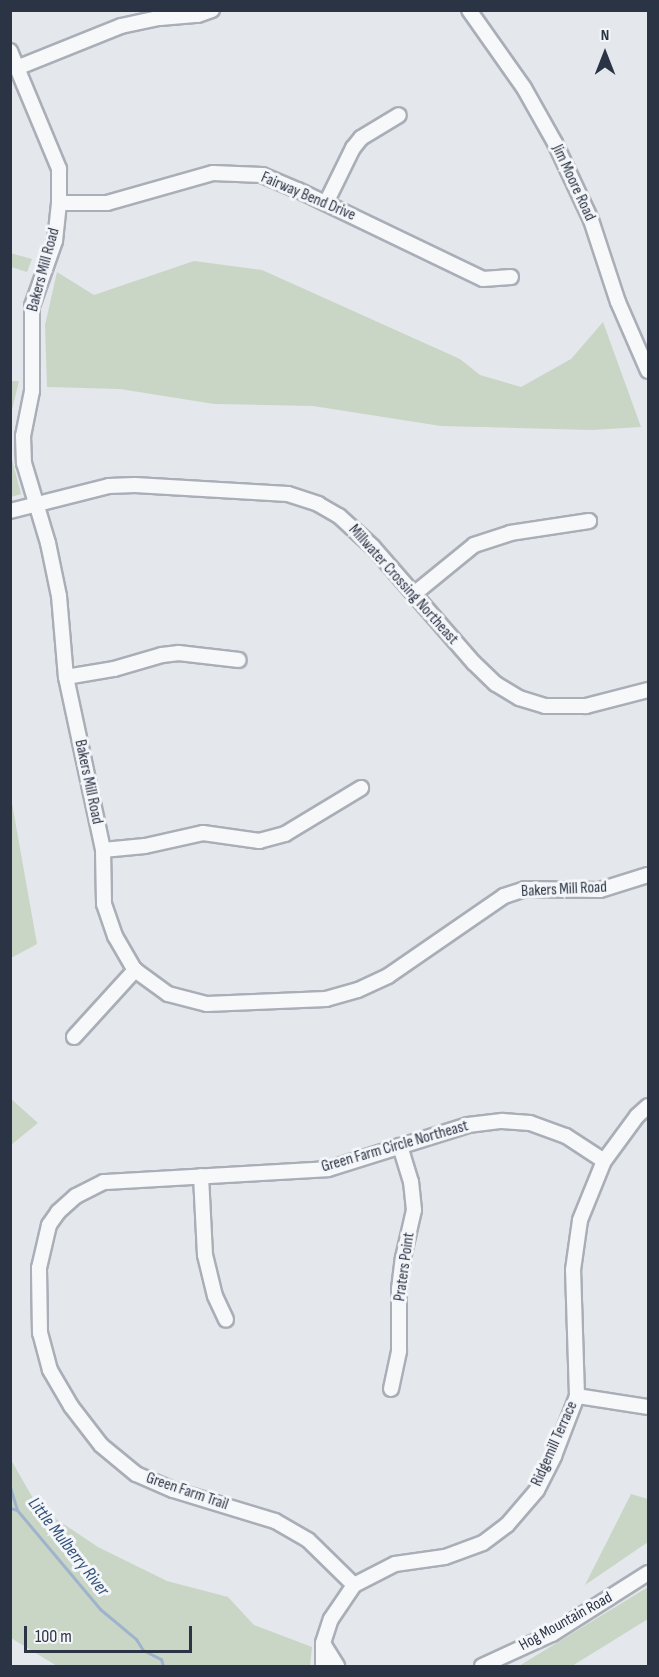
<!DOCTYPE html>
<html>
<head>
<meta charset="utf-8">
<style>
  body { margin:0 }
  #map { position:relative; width:659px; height:1677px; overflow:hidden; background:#e4e7ec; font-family:"Sofia Sans Condensed",sans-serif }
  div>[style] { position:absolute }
  .green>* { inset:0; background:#c9d6c5 }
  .stream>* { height:3px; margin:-1.5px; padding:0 1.5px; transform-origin:1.5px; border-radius:1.5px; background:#9fb4cc }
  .roads { filter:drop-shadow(2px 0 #a9aeb7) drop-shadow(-2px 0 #a9aeb7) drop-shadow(0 2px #a9aeb7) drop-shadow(0 -2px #a9aeb7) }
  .minor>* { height:14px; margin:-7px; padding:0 7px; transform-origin:7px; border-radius:7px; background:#f7f8fa }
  span { translate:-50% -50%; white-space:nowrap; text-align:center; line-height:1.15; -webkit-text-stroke:6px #f4f6f9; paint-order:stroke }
  .street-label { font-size:16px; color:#2b3445 }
  .water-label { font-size:18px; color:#34527a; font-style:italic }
  .frame { position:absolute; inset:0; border:12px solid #2b3445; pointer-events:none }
  .north { position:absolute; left:575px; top:24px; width:60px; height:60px; -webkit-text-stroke:4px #f4f6f9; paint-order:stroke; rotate:0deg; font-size:16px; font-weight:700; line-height:24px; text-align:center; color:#2b3445 }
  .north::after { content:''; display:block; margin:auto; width:21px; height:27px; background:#2b3445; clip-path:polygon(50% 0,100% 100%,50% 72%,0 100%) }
  .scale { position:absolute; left:24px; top:1626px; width:168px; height:27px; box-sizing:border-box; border:3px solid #2b3445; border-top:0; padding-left:8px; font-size:18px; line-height:21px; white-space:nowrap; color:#2b3445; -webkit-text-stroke:4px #f4f6f9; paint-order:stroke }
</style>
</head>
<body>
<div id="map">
  <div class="green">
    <i style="clip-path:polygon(10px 253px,32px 259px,27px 272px,11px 267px)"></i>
    <i style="clip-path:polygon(194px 261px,262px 270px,460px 359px,480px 375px,521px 387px,571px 359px,603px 322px,641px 427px,592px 430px,441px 426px,313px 406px,214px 404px,120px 389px,47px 387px,45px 325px,57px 272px,94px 295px)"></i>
    <i style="clip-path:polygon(11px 381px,19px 381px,11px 414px,10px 381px)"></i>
    <i style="clip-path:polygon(10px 452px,21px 494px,11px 497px,10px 497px)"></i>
    <i style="clip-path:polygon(10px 792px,37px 944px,11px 958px,10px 958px)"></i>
    <i style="clip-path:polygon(10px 1098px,38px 1123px,11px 1145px,10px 1145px)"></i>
    <i style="clip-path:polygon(11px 1460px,38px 1507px,98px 1547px,167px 1581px,228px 1597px,254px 1625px,312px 1647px,310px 1666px,57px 1666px,11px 1638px)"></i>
    <i style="clip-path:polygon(631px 1494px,648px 1499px,648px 1542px,585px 1585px)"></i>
    <i style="clip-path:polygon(648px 1587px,648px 1619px,572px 1666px,519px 1666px)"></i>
  </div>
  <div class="stream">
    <i style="left:10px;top:1487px;width:24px;rotate:73deg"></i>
    <i style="left:17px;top:1510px;width:129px;rotate:50deg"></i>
    <i style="left:100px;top:1609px;width:47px;rotate:39.8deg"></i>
    <i style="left:136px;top:1639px;width:13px;rotate:58deg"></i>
    <i style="left:143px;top:1650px;width:20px;rotate:27deg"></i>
    <i style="left:161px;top:1659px;width:7px;rotate:74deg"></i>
    <i style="left:10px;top:1508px;width:7px;rotate:16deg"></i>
  </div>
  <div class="roads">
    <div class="minor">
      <i style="left:469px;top:10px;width:95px;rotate:54.8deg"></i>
      <i style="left:524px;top:88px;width:63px;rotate:60.6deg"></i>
      <i style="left:555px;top:143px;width:85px;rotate:64.9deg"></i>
      <i style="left:591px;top:220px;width:86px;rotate:71.8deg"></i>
      <i style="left:618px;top:302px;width:75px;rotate:66.5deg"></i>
      <i style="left:10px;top:51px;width:128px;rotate:67.4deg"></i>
      <i style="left:59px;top:169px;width:34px;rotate:90deg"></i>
      <i style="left:59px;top:203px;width:38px;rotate:96deg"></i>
      <i style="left:55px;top:241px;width:69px;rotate:109.5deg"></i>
      <i style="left:32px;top:306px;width:85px;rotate:90deg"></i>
      <i style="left:32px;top:391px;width:46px;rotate:101.3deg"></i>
      <i style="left:23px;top:436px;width:27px;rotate:88deg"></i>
      <i style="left:24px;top:463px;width:84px;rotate:73.3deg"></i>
      <i style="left:48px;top:543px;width:54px;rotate:78.3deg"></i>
      <i style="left:59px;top:596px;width:81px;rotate:85.1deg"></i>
      <i style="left:66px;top:677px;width:177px;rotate:77.9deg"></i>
      <i style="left:103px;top:850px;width:54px;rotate:88.9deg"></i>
      <i style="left:104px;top:904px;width:34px;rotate:71deg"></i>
      <i style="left:115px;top:936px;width:39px;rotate:60deg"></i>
      <i style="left:135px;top:970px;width:41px;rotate:36deg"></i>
      <i style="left:168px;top:994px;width:40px;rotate:14.4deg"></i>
      <i style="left:207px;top:1004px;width:119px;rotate:-2.4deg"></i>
      <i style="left:326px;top:999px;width:33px;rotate:-16deg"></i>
      <i style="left:358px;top:990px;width:33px;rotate:-25deg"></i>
      <i style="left:388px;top:976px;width:141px;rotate:-34.6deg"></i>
      <i style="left:504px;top:896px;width:22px;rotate:-18deg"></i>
      <i style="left:525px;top:889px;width:75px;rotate:0.8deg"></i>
      <i style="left:600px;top:890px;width:50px;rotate:-17.4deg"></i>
      <i style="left:19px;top:67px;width:110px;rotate:-21.9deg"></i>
      <i style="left:121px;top:26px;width:40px;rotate:-12deg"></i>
      <i style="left:160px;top:18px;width:38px;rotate:-5deg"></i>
      <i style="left:198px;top:15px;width:15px;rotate:-20deg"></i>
      <i style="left:59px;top:203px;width:48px"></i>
      <i style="left:107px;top:203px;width:110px;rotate:-15.8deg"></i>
      <i style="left:213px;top:173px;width:49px;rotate:2.3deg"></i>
      <i style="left:262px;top:175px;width:39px;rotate:23deg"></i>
      <i style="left:298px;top:190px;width:205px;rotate:25.7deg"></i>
      <i style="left:483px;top:279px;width:28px;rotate:-4deg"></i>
      <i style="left:326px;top:203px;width:61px;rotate:-63.9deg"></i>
      <i style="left:353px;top:148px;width:13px;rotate:-51deg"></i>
      <i style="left:361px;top:138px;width:44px;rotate:-31.2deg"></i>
      <i style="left:10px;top:511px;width:102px;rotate:-14.2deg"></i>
      <i style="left:109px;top:486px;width:26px;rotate:-2deg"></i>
      <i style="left:135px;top:485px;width:153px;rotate:3.4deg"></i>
      <i style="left:288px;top:494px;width:32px;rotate:18deg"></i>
      <i style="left:318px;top:504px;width:24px;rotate:30deg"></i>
      <i style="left:339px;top:516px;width:46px;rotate:42.4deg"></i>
      <i style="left:373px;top:547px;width:154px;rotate:49deg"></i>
      <i style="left:474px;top:663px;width:30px;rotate:44deg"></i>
      <i style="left:496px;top:684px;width:27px;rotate:31deg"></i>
      <i style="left:519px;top:698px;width:27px;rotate:17deg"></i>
      <i style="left:545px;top:706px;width:41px"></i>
      <i style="left:586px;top:706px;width:64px;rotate:-14.5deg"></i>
      <i style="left:414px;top:594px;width:77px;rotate:-39.2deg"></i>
      <i style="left:474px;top:545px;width:38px;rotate:-18deg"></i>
      <i style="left:510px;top:533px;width:80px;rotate:-8.6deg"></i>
      <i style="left:66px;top:677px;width:49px;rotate:-9.5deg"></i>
      <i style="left:114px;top:669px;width:50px;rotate:-16.3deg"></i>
      <i style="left:162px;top:655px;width:17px;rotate:-7deg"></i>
      <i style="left:179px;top:653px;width:60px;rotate:6.7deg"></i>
      <i style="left:103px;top:850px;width:42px;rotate:-5.4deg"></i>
      <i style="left:145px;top:846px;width:59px;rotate:-12.6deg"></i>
      <i style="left:203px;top:833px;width:57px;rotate:8.1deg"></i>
      <i style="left:259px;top:841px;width:27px;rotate:-15deg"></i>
      <i style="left:285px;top:834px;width:89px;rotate:-31.2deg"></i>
      <i style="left:74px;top:1037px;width:91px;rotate:-47.7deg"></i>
      <i style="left:201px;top:1176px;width:79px;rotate:87.1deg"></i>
      <i style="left:205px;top:1255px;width:42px;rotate:76.3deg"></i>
      <i style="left:215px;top:1296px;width:26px;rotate:65deg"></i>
      <i style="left:391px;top:1389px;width:39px;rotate:-78deg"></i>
      <i style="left:399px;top:1351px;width:62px;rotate:-90deg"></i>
      <i style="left:399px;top:1289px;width:31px;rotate:-83deg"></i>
      <i style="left:403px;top:1258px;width:49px;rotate:-77.1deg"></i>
      <i style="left:414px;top:1210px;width:28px;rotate:-96deg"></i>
      <i style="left:411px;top:1182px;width:38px;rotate:-107deg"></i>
      <i style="left:577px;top:1396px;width:72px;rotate:8.8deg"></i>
      <i style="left:354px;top:1585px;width:64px;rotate:-135.6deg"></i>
      <i style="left:308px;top:1540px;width:38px;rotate:-150deg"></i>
      <i style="left:275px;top:1521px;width:107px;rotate:-163.1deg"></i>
      <i style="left:173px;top:1490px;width:40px;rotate:-156.6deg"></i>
      <i style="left:136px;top:1474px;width:45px;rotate:-140.4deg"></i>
      <i style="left:101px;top:1445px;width:49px;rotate:-127.6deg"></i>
      <i style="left:71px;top:1406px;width:42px;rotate:-120.3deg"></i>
      <i style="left:50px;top:1370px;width:38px;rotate:-105deg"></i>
      <i style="left:40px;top:1333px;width:65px;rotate:-90.9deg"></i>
      <i style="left:39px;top:1268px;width:44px;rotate:-76.9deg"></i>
      <i style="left:49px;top:1225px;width:16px;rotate:-55deg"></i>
      <i style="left:58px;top:1212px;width:24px;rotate:-42deg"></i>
      <i style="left:76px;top:1196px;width:31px;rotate:-27deg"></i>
      <i style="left:104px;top:1182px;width:224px;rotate:-3.3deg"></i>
      <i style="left:328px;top:1169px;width:147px;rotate:-17.4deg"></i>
      <i style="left:468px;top:1125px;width:34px;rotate:-7deg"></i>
      <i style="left:502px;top:1121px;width:28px;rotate:4deg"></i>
      <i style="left:530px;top:1123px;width:38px;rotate:20deg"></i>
      <i style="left:566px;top:1136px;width:45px;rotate:33.3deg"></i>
      <i style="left:324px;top:1645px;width:25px;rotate:58deg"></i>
      <i style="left:323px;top:1666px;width:23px;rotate:-90deg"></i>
      <i style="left:323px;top:1643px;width:25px;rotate:-72deg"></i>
      <i style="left:331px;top:1619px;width:41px;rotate:-55.9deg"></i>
      <i style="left:354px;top:1585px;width:46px;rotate:-27.1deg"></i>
      <i style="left:395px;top:1564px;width:50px;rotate:-8deg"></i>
      <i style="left:445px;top:1557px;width:40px;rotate:-20.2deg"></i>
      <i style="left:483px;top:1543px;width:30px;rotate:-37deg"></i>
      <i style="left:507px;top:1525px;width:46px;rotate:-49.4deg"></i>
      <i style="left:537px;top:1490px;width:38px;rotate:-63deg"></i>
      <i style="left:554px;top:1456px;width:64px;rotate:-69deg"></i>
      <i style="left:577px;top:1396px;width:126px;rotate:-91.8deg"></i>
      <i style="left:573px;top:1270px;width:50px;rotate:-82deg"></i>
      <i style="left:580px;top:1220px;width:64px;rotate:-67.9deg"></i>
      <i style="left:604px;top:1161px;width:56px;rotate:-53.7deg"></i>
      <i style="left:637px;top:1116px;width:15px;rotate:-42deg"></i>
      <i style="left:482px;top:1666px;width:77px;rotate:-24.6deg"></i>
      <i style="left:552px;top:1634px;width:114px;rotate:-32.4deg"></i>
    </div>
  </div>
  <div class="street-label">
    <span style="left:573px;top:183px;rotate:65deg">Jim Moore Road</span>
    <span style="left:308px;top:197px;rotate:23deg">Fairway Bend Drive</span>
    <span style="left:44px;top:270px;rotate:-75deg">Bakers Mill Road</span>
    <span style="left:403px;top:585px;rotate:48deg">Millwater Crossing Northeast</span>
    <span style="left:88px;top:782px;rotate:78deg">Bakers Mill Road</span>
    <span style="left:564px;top:890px;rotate:-3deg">Bakers Mill Road</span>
    <span style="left:395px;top:1147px;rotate:-16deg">Green Farm Circle Northeast</span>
    <span style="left:405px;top:1267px;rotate:-82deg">Praters Point</span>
    <span style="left:555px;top:1444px;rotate:-66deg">Ridgemill Terrace</span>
    <span style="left:187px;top:1492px;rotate:19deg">Green Farm Trail</span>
    <span style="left:566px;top:1622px;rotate:-29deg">Hog Mountain Road</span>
  </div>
  <div class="water-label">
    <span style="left:68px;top:1547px;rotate:52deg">Little Mulberry River</span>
  </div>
  <div class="frame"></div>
  <div class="north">N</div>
  <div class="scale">100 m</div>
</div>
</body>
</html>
